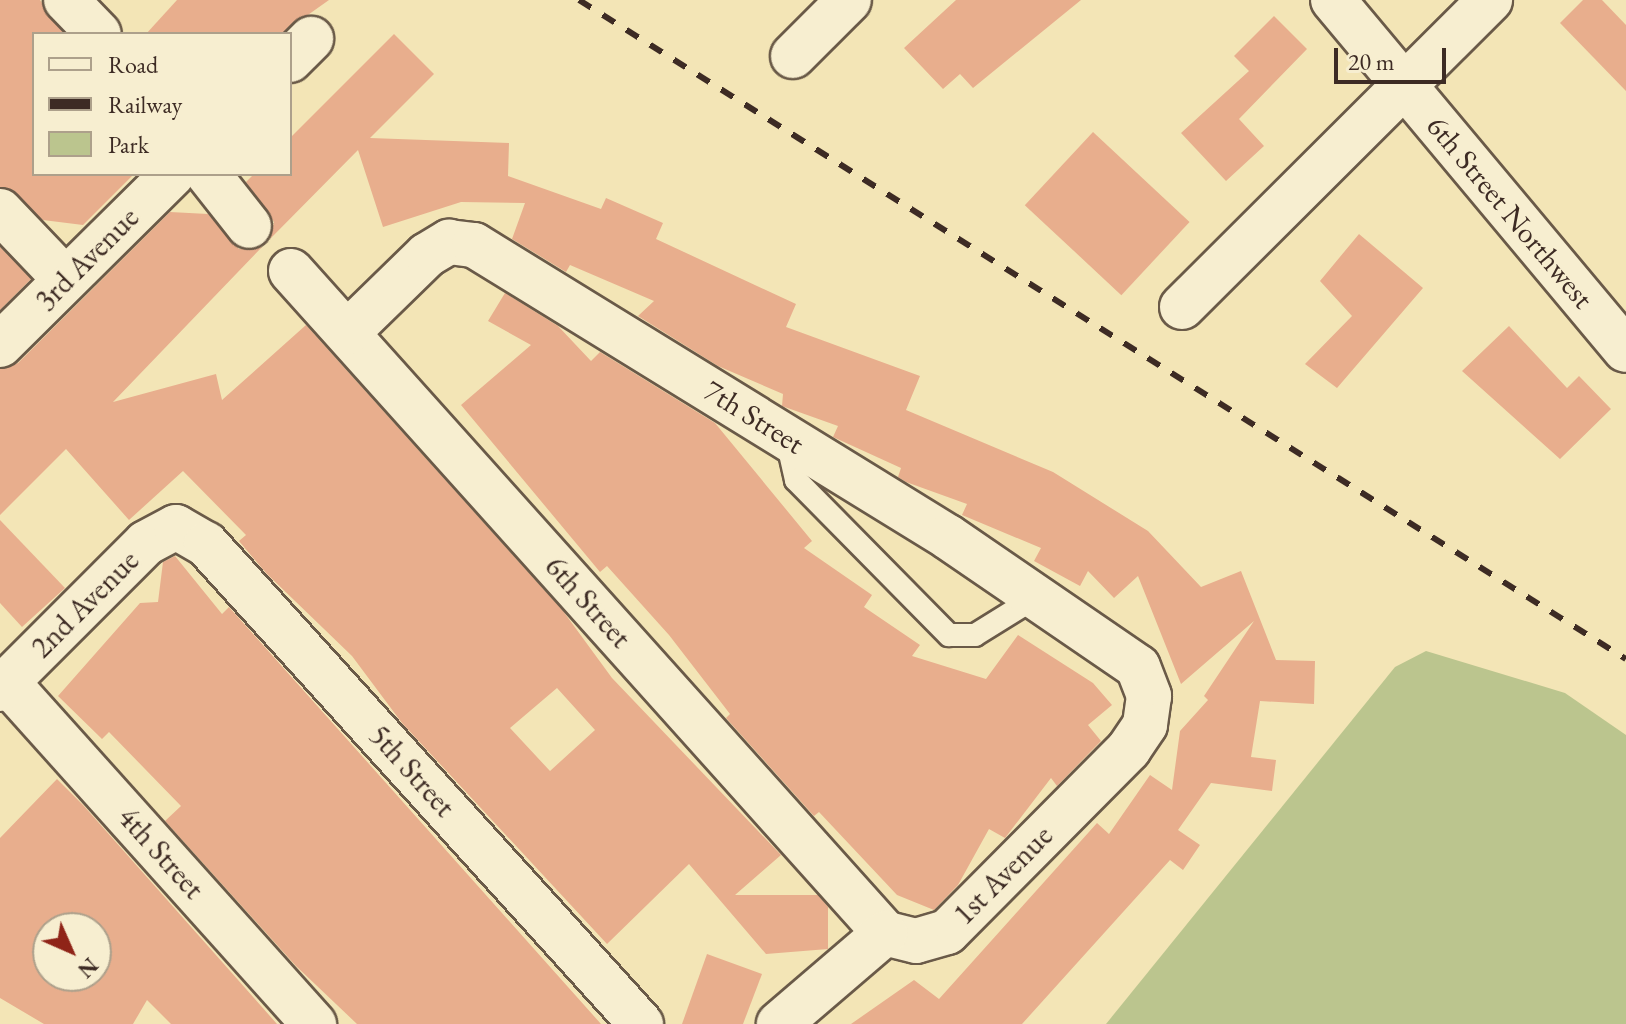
<!DOCTYPE html>
<html>
<head>
<meta charset="utf-8">
<style>
  body { margin:0 }
  #map { position:relative; width:1626px; height:1024px; overflow:hidden; background:#f3e5b6; font-family:"EB Garamond",serif }
  div>[style] { position:absolute }
  .green>* { inset:0; background:#bbc58e }
  .building>* { inset:0; background:#e8ae8d; transform-origin:0 0 }
  .roads { filter:drop-shadow(2px 0 #6a5a48) drop-shadow(-2px 0 #6a5a48) drop-shadow(0 2px #6a5a48) drop-shadow(0 -2px #6a5a48) }
  .lane>* { height:22px; margin:-11px; padding:0 11px; transform-origin:11px; border-radius:11px; background:#f7eed0 }
  .street>* { height:44px; margin:-22px; padding:0 22px; transform-origin:22px; border-radius:22px; background:#f7eed0 }
  .rail>* { height:6px; margin-top:-3px; transform-origin:0; background:repeating-linear-gradient(90deg,#3d2b24 0 14px,transparent 0 28px) }
  span { translate:-50% -50%; white-space:nowrap; text-align:center; line-height:1.15; -webkit-text-stroke:6px #f7eed0; paint-order:stroke }
  .street-label { font-size:30px; color:#3d2b24 }
  .legend { position:absolute; left:32px; top:32px; width:260px; height:144px; box-sizing:border-box; background:#f7eed0; border:2px solid #ada08b; margin:0; padding:10px 14px; list-style:none; font-size:24px; color:#3d2b24 }
  .legend li { display:flex; align-items:center; gap:16px; height:40px }
  .legend b { width:40px; border:2px solid #ada08b }
  .north { position:absolute; left:32px; top:912px; width:80px; height:80px; box-sizing:border-box; background:#f7eed0; border:2px solid #ada08b; border-radius:50%; rotate:135deg; font-size:22px; font-weight:700; line-height:32px; text-align:center; color:#3d2b24 }
  .north::after { content:''; display:block; margin:auto; width:28px; height:36px; background:#8f2418; clip-path:polygon(50% 0,100% 100%,50% 72%,0 100%) }
  .scale { position:absolute; left:1334px; top:48px; width:112px; height:36px; box-sizing:border-box; border:4px solid #3d2b24; border-top:0; padding-left:10px; font-size:24px; line-height:28px; white-space:nowrap; color:#3d2b24; -webkit-text-stroke:6px #f7eed0; paint-order:stroke }
</style>
</head>
<body>
<div id="map">
  <div class="green">
    <i style="clip-path:polygon(1426px 651px,1565px 693px,1626px 735px,1626px 1024px,1106px 1024px,1395px 667px)"></i>
  </div>
  <div class="building">
    <i style="clip-path:polygon(0 0,40px 0,64px 34px,34px 34px,34px 174px,134px 174px,83px 225px,43px 220px,0 187px)"></i>
    <i style="clip-path:polygon(177px 0,329px 0,281px 34px,146px 34px)"></i>
    <i style="clip-path:polygon(956px 0,1081px 0,973px 88px,960px 74px,943px 89px,904px 48px)"></i>
    <i style="clip-path:polygon(1583px 0,1602px 0,1626px 25px,1626px 91px,1560px 23px)"></i>
    <i style="clip-path:polygon(1274px 16px,1307px 49px,1239px 119px,1264px 146px,1226px 181px,1181px 133px,1249px 71px,1234px 56px)"></i>
    <i style="clip-path:polygon(394px 34px,434px 74px,370px 138px,509px 143px,508px 176px,601px 209px,606px 198px,663px 223px,656px 239px,796px 304px,786px 327px,920px 376px,906px 410px,1053px 472px,1148px 531px,1201px 587px,1241px 571px,1276px 660px,1315px 661px,1314px 704px,1260px 701px,1251px 757px,1276px 760px,1272px 791px,1211px 783px,1178px 830px,1200px 845px,1183px 870px,1170px 860px,1022px 1024px,851px 1024px,914px 980px,939px 999px,1097px 823px,1109px 834px,1150px 775px,1172px 790px,1180px 731px,1208px 700px,1204px 696px,1254px 621px,1181px 684px,1138px 576px,1114px 598px,1088px 571px,1080px 586px,1034px 561px,1041px 548px,962px 515px,967px 504px,906px 482px,898px 477px,901px 468px,833px 437px,838px 426px,782px 406px,783px 394px,718px 366px,638px 316px,654px 301px,570px 265px,566px 272px,512px 239px,525px 203px,461px 202px,383px 227px,358px 150px,270px 239px,274px 222px,246px 182px,254px 174px,290px 174px,290px 138px)"></i>
    <i style="left:1093px;top:132px;width:132px;height:100px;rotate:43deg"></i>
    <i style="clip-path:polygon(evenodd,170px 212px,208px 214px,239px 249px,262px 247px,113px 402px,216px 374px,222px 400px,306px 325px,563px 611px,612px 678px,781px 855px,735px 895px,818px 895px,828px 907px,828px 949px,766px 954px,689px 864px,607px 944px,402px 723px,352px 656px,266px 573px,239px 541px,246px 535px,183px 471px,129px 520px,66px 449px,0 515px,0 369px,18px 363px,170px 212px,557px 688px,595px 730px,550px 771px,510px 728px,557px 688px)"></i>
    <i style="clip-path:polygon(1359px 234px,1423px 288px,1337px 388px,1305px 364px,1352px 316px,1320px 281px)"></i>
    <i style="clip-path:polygon(0 247px,31px 279px,0 310px)"></i>
    <i style="clip-path:polygon(505px 293px,558px 326px,591px 361px,600px 352px,715px 423px,812px 541px,804px 548px,872px 595px,864px 607px,920px 645px,912px 656px,986px 679px,1018px 635px,1093px 683px,1112px 705px,1088px 725px,1101px 741px,1057px 786px,1051px 778px,1005px 838px,989px 829px,958px 885px,934px 910px,897px 895px,819px 812px,814px 816px,726px 718px,730px 714px,669px 635px,607px 566px,600px 572px,461px 405px,531px 345px,488px 321px)"></i>
    <i style="clip-path:polygon(1509px 326px,1567px 388px,1579px 376px,1611px 409px,1560px 459px,1462px 371px)"></i>
    <i style="clip-path:polygon(0 520px,65px 588px,22px 627px,0 603px)"></i>
    <i style="clip-path:polygon(175px 556px,222px 614px,229px 607px,601px 1024px,357px 1024px,296px 966px,165px 821px,181px 806px,109px 732px,102px 739px,58px 696px,140px 603px,158px 602px,163px 562px)"></i>
    <i style="clip-path:polygon(evenodd,57px 779px,83px 805px,277px 1024px,171px 1024px,147px 1000px,133px 1024px,44px 1024px,0 998px,0 838px,57px 779px,48px 928px,96px 928px,96px 976px,48px 976px,48px 928px)"></i>
    <i style="clip-path:polygon(707px 954px,762px 974px,743px 1024px,682px 1024px)"></i>
  </div>
  <div class="roads">
    <div class="lane">
      <i style="left:787px;top:440px;width:41px;rotate:77.3deg"></i>
      <i style="left:796px;top:480px;width:218px;rotate:45.4deg"></i>
      <i style="left:949px;top:635px;width:26px"></i>
      <i style="left:975px;top:635px;width:74px;rotate:-31.8deg"></i>
    </div>
    <div class="street">
      <i style="left:66px;top:0;width:47px;rotate:45.9deg"></i>
      <i style="left:1333px;top:0;width:456px;rotate:50.1deg"></i>
      <i style="left:793px;top:56px;width:79px;rotate:-45deg"></i>
      <i style="left:290px;top:60px;width:30px;rotate:-45deg"></i>
      <i style="left:208px;top:174px;width:66px;rotate:51.7deg"></i>
      <i style="left:0;top:211px;width:95px;rotate:46.3deg"></i>
      <i style="left:291px;top:271px;width:889px;rotate:48.1deg"></i>
      <i style="left:1182px;top:307px;width:435px;rotate:-44.9deg"></i>
      <i style="left:348px;top:332px;width:110px;rotate:-44.3deg"></i>
      <i style="left:427px;top:255px;width:26px;rotate:-31deg"></i>
      <i style="left:449px;top:242px;width:25px;rotate:7deg"></i>
      <i style="left:474px;top:245px;width:557px;rotate:31.63deg"></i>
      <i style="left:948px;top:537px;width:230px;rotate:34.4deg"></i>
      <i style="left:1138px;top:667px;width:31px;rotate:69deg"></i>
      <i style="left:1149px;top:696px;width:29px;rotate:98deg"></i>
      <i style="left:1145px;top:725px;width:29px;rotate:124deg"></i>
      <i style="left:1129px;top:749px;width:258px;rotate:134.8deg"></i>
      <i style="left:947px;top:932px;width:32px;rotate:164deg"></i>
      <i style="left:916px;top:941px;width:32px;rotate:-166deg"></i>
      <i style="left:885px;top:933px;width:140px;rotate:139.4deg"></i>
      <i style="left:0;top:345px;width:243px;rotate:-44.7deg"></i>
      <i style="left:7px;top:682px;width:460px;rotate:48.1deg"></i>
      <i style="left:0;top:689px;width:206px;rotate:-45deg"></i>
      <i style="left:146px;top:543px;width:34px;rotate:-28deg"></i>
      <i style="left:176px;top:527px;width:34px;rotate:30deg"></i>
      <i style="left:206px;top:544px;width:648px;rotate:47.82deg"></i>
    </div>
  </div>
  <div class="rail">
    <i style="left:579px;top:0;width:1237px;rotate:32.19deg"></i>
  </div>
  <div class="street-label">
    <span style="left:1510px;top:212px;rotate:50deg">6th Street Northwest</span>
    <span style="left:87px;top:259px;rotate:-45deg">3rd Avenue</span>
    <span style="left:754px;top:417px;rotate:32deg">7th Street</span>
    <span style="left:588px;top:602px;rotate:48deg">6th Street</span>
    <span style="left:85px;top:604px;rotate:-45deg">2nd Avenue</span>
    <span style="left:412px;top:771px;rotate:48deg">5th Street</span>
    <span style="left:161px;top:853px;rotate:48deg">4th Street</span>
    <span style="left:1003px;top:875px;rotate:-45deg">1st Avenue</span>
  </div>
  <ul class="legend">
  <li><b style="height:10px;background:#f7eed0"></b>Road</li>
  <li><b style="height:10px;background:#3d2b24"></b>Railway</li>
  <li><b style="height:22px;background:#bbc58e"></b>Park</li>
  </ul>
  <div class="north">N</div>
  <div class="scale">20 m</div>
</div>
</body>
</html>
